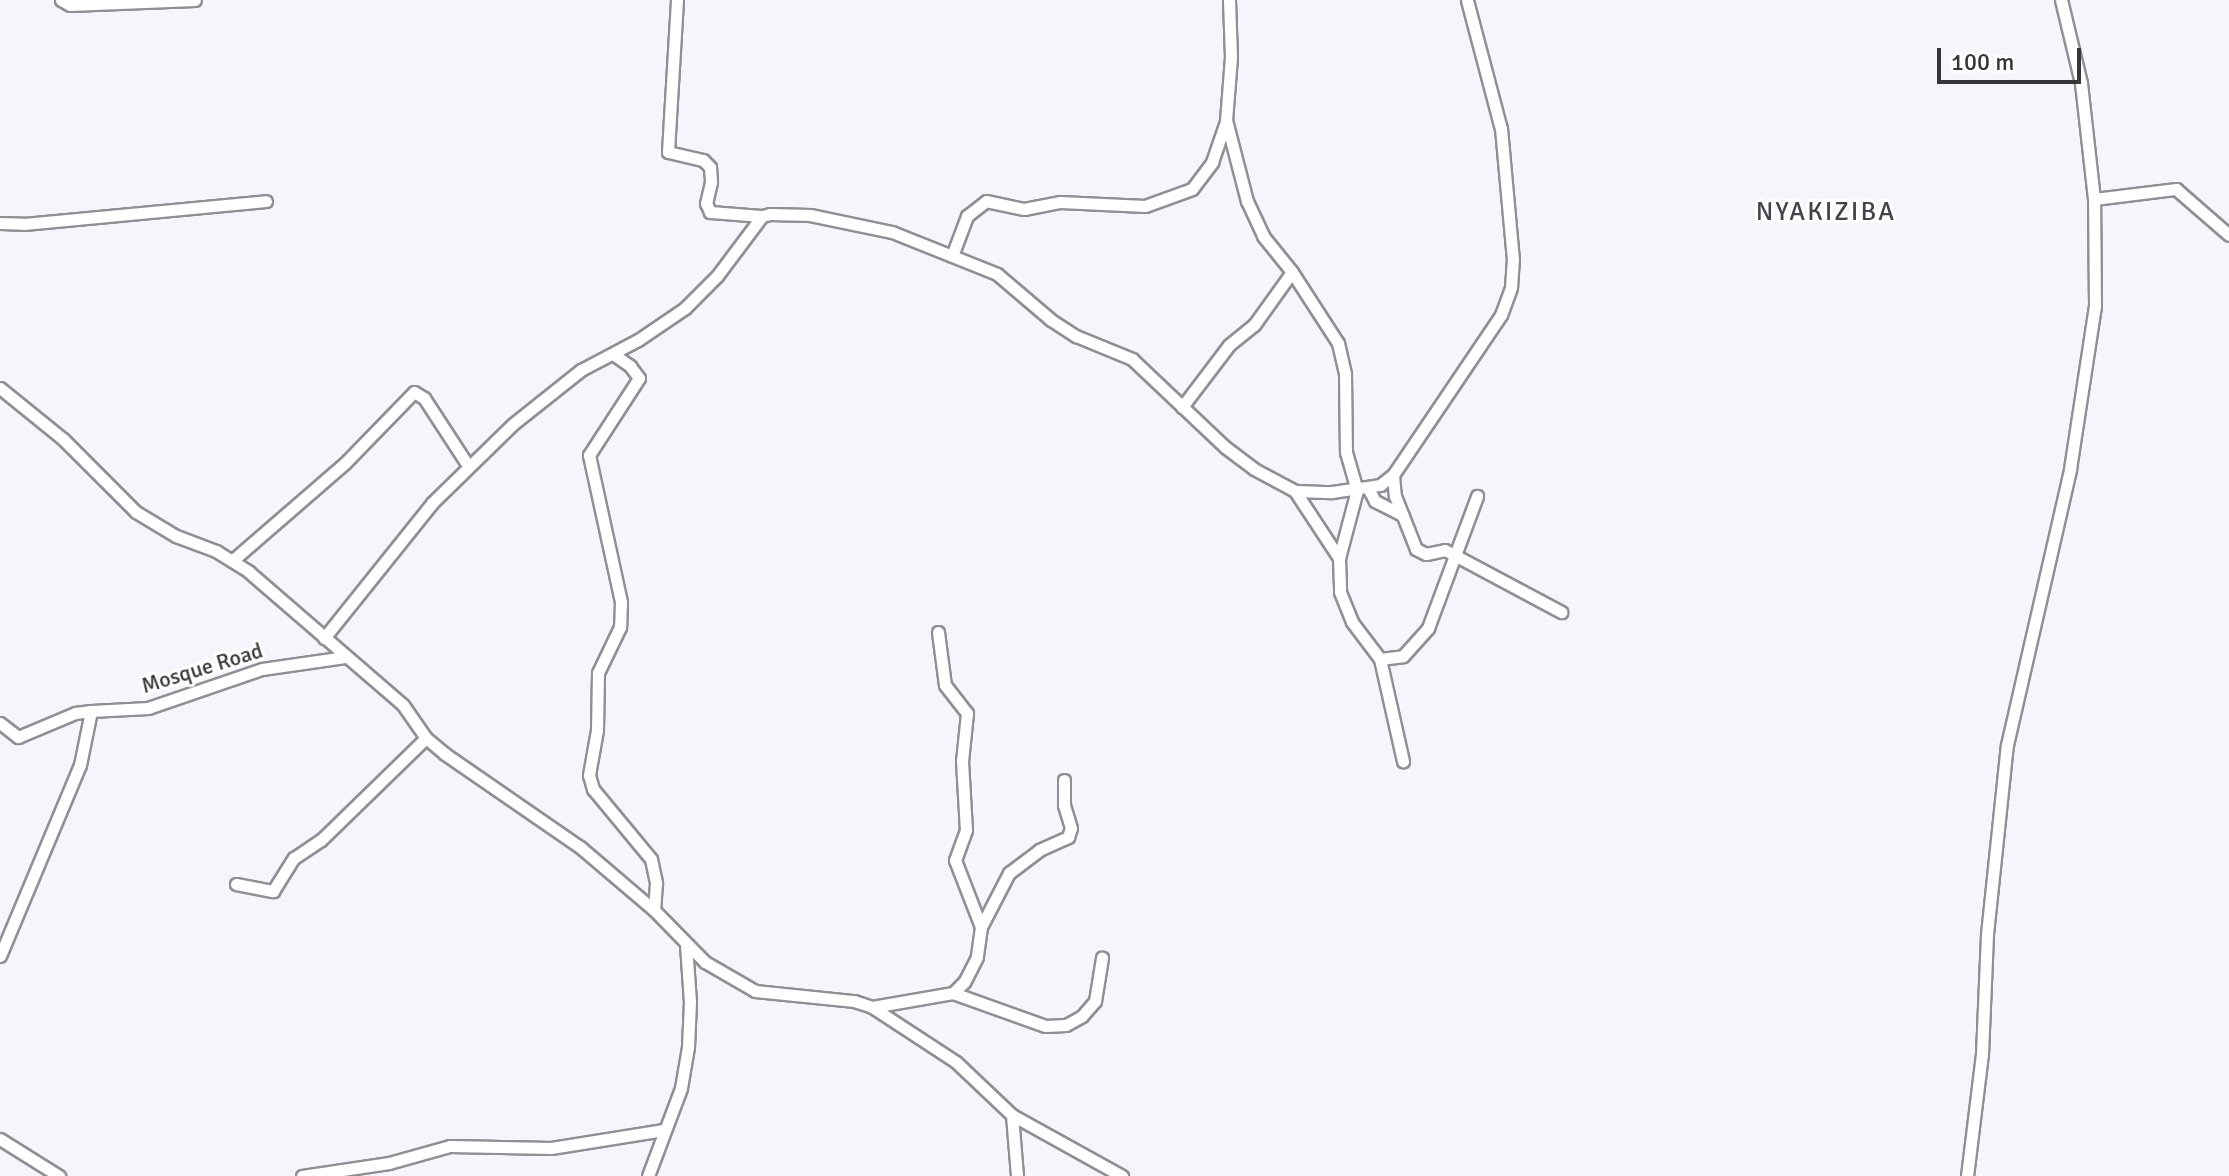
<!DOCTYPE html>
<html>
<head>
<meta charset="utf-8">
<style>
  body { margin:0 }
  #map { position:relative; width:2229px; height:1176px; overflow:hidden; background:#f4f6fc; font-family:Signika,sans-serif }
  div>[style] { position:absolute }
  .roads { filter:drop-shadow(2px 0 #8e9095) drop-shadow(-2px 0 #8e9095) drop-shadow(0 2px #8e9095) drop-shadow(0 -2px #8e9095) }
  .street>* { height:11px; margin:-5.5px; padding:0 5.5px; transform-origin:5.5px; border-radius:5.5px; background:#fff }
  span { translate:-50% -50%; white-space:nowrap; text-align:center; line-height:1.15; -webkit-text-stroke:6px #fff; paint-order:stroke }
  .street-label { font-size:22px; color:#363638 }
  .quarter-label { font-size:26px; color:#434449; letter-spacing:2px }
  .scale { position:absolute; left:1937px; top:48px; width:144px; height:36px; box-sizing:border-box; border:4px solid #363638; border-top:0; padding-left:10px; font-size:24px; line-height:28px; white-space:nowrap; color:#363638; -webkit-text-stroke:6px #fff; paint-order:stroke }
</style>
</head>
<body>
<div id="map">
  <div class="roads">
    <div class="street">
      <i style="left:61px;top:0;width:10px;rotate:29deg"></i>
      <i style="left:70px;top:5px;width:125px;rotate:-2.3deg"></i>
      <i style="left:677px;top:0;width:152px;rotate:93.4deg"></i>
      <i style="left:668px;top:152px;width:36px;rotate:13deg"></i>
      <i style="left:703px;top:160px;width:10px;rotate:45deg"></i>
      <i style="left:710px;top:167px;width:15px;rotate:86deg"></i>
      <i style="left:711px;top:182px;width:22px;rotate:103deg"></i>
      <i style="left:706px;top:203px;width:10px;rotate:66deg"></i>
      <i style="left:710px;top:212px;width:52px;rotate:4.4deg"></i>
      <i style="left:1229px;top:0;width:57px;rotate:88deg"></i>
      <i style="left:1231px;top:57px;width:63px;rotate:94.5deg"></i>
      <i style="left:1226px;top:120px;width:84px;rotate:75.5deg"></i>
      <i style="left:1247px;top:201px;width:38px;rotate:65deg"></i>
      <i style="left:1263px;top:236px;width:46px;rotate:51.1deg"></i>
      <i style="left:1292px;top:272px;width:85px;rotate:57.1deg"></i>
      <i style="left:1338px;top:343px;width:32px;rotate:77deg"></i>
      <i style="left:1345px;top:374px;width:78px;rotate:89.3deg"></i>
      <i style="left:1346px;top:452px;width:40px;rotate:74deg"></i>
      <i style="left:1357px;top:490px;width:70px;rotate:104.8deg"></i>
      <i style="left:1339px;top:558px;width:34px;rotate:88deg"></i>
      <i style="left:1340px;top:592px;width:32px;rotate:68deg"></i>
      <i style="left:1352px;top:622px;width:46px;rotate:52.9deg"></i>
      <i style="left:1380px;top:659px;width:105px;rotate:77.3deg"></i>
      <i style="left:2094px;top:199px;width:83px;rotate:-7deg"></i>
      <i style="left:2176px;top:189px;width:70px;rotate:41deg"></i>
      <i style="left:0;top:223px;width:24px;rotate:2deg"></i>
      <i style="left:24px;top:224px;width:243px;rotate:-5.4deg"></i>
      <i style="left:952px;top:256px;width:43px;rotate:-69.4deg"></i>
      <i style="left:967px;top:216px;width:24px;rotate:-38deg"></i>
      <i style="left:986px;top:201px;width:39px;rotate:12deg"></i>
      <i style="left:1024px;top:209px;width:37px;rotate:-11deg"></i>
      <i style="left:1060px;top:202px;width:85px;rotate:2.7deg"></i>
      <i style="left:1145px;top:206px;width:50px;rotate:-19.9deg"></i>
      <i style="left:1192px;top:189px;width:34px;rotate:-53deg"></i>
      <i style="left:1212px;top:162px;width:39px;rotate:-71deg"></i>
      <i style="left:613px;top:354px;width:21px;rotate:35deg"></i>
      <i style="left:630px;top:366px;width:15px;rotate:53deg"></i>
      <i style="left:639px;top:378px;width:92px;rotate:123deg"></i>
      <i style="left:589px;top:455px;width:150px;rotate:77.7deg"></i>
      <i style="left:621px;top:602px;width:25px;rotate:92deg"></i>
      <i style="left:620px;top:627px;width:51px;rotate:115.6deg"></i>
      <i style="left:598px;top:673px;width:57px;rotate:91deg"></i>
      <i style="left:597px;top:730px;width:46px;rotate:100.1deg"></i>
      <i style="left:589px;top:775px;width:15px;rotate:74deg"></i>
      <i style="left:593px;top:789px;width:91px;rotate:50.4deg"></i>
      <i style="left:651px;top:859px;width:25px;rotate:78deg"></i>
      <i style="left:656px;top:883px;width:27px;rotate:94deg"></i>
      <i style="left:0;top:388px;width:81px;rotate:39deg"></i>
      <i style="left:63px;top:439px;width:103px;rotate:45deg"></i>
      <i style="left:136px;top:512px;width:47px;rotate:31deg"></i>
      <i style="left:176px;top:536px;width:43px;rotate:20.6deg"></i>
      <i style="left:216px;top:551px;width:39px;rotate:32deg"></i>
      <i style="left:249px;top:572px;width:203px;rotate:40.8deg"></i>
      <i style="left:403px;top:705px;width:40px;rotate:55.1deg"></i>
      <i style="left:426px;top:738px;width:25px;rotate:40deg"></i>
      <i style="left:445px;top:754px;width:164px;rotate:34.6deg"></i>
      <i style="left:580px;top:847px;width:97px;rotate:40.4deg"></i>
      <i style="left:654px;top:910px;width:73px;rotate:45.6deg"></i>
      <i style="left:705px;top:962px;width:58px;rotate:30.1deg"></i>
      <i style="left:755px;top:991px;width:100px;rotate:5.8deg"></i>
      <i style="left:854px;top:1001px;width:19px;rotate:18deg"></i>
      <i style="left:872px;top:1007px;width:100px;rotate:33.2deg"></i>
      <i style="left:956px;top:1062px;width:77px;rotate:43.4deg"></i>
      <i style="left:1012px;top:1115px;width:126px;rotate:29deg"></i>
      <i style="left:1182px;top:407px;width:78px;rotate:-52.8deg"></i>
      <i style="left:1229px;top:345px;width:32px;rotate:-39deg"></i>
      <i style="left:1254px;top:325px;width:65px;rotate:-54.4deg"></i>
      <i style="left:1393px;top:475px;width:21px;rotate:85deg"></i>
      <i style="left:1395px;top:496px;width:57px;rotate:68.4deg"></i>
      <i style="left:1416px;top:549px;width:11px;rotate:27deg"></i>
      <i style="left:1426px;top:554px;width:19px;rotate:-12deg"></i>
      <i style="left:1445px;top:550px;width:132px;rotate:28.1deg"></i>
      <i style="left:1368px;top:488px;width:15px;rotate:62deg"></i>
      <i style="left:1375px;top:501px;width:31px;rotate:27deg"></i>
      <i style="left:1295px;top:491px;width:80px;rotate:56.7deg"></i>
      <i style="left:233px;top:560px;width:148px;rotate:-40.9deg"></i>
      <i style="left:345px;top:463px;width:99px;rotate:-45.8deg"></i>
      <i style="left:414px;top:392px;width:12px;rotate:31deg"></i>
      <i style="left:424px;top:398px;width:82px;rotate:56.9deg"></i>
      <i style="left:938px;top:632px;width:53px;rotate:82.5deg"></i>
      <i style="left:945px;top:685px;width:36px;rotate:52deg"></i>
      <i style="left:967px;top:713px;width:48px;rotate:95.9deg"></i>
      <i style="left:962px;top:761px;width:69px;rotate:86.7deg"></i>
      <i style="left:966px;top:830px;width:32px;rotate:110deg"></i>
      <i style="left:955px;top:860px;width:72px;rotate:68.8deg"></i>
      <i style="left:981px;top:927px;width:30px;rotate:98deg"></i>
      <i style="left:977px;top:957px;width:28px;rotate:117deg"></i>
      <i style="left:964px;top:982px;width:16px;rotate:135deg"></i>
      <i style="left:324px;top:638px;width:173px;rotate:-51.3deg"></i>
      <i style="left:432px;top:503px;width:113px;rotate:-44.3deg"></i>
      <i style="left:513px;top:424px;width:87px;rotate:-38.5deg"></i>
      <i style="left:581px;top:370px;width:64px;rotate:-27.8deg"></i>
      <i style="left:638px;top:340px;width:57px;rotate:-34.2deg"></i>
      <i style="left:685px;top:308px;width:45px;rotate:-45deg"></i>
      <i style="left:717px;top:276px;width:75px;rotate:-53.1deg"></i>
      <i style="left:762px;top:216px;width:8px;rotate:-14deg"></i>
      <i style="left:770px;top:214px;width:40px;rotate:1.4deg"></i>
      <i style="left:810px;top:215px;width:84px;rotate:11.7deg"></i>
      <i style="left:892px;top:232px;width:113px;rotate:21.8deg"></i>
      <i style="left:997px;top:274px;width:71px;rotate:40.4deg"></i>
      <i style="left:1051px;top:320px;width:30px;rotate:33deg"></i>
      <i style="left:1076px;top:336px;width:61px;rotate:22.3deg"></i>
      <i style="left:1132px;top:359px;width:128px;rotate:43.4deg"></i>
      <i style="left:1225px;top:447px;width:36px;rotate:37deg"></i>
      <i style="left:1254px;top:469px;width:47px;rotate:28.2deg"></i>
      <i style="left:1295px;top:491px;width:37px;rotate:2deg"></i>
      <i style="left:1332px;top:492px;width:49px;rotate:-8.3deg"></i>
      <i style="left:1380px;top:485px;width:16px;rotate:-38deg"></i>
      <i style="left:1393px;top:475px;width:193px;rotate:-56deg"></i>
      <i style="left:1501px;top:315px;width:30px;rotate:-70deg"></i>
      <i style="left:1511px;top:287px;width:27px;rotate:-86deg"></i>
      <i style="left:1513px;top:260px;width:132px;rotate:-95.2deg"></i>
      <i style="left:1501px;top:129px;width:133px;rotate:-104.8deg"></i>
      <i style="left:1380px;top:659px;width:23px;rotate:-7deg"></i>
      <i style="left:1403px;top:656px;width:38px;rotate:-48deg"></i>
      <i style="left:1428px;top:628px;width:141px;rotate:-69.6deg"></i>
      <i style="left:0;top:723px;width:23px;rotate:38deg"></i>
      <i style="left:18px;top:737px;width:62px;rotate:-22.8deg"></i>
      <i style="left:75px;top:713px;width:16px;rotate:-7deg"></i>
      <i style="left:236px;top:884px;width:38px;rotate:11deg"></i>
      <i style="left:273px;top:891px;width:39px;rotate:-58deg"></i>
      <i style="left:294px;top:858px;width:32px;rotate:-34deg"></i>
      <i style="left:321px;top:840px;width:146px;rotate:-44.2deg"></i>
      <i style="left:981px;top:927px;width:61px;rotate:-62.6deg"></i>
      <i style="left:1009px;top:873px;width:38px;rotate:-37deg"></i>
      <i style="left:1039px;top:850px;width:32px;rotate:-24deg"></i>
      <i style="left:1068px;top:837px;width:9px;rotate:-72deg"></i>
      <i style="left:1071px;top:828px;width:24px;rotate:-107deg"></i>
      <i style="left:1064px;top:805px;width:25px;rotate:-90deg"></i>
      <i style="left:0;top:956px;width:207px;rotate:-67.3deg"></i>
      <i style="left:80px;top:765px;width:55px;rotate:-78.5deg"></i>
      <i style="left:91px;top:711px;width:57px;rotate:-3deg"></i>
      <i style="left:148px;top:708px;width:120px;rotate:-18.9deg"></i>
      <i style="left:262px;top:669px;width:84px;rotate:-8.2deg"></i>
      <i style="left:872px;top:1007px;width:82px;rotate:-9.8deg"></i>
      <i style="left:953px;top:993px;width:98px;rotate:19.7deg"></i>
      <i style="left:1045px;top:1026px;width:21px;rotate:-3deg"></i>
      <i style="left:1066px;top:1025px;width:18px;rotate:-29deg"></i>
      <i style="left:1082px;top:1016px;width:20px;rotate:-49deg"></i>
      <i style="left:1095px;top:1001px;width:44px;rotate:-80.8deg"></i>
      <i style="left:1012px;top:1115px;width:61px;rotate:85.3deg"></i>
      <i style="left:0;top:1139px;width:70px;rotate:32.1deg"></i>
      <i style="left:302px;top:1176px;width:88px;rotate:-8.5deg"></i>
      <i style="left:389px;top:1163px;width:63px;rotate:-15.6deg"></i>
      <i style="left:450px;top:1146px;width:101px;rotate:1.1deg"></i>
      <i style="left:551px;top:1148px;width:114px;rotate:-9.1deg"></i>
      <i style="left:648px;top:1176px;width:94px;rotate:-69.4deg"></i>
      <i style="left:681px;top:1088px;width:42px;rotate:-80.3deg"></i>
      <i style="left:688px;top:1047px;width:45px;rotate:-87.5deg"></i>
      <i style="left:690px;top:1002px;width:57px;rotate:-94deg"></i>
      <i style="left:1967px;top:1176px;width:123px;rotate:-83deg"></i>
      <i style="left:1982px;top:1054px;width:120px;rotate:-87.6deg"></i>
      <i style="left:1987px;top:934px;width:190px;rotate:-84deg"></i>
      <i style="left:2007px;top:745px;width:283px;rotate:-77.1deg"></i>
      <i style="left:2070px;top:469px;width:165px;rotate:-81.3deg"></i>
      <i style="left:2095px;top:306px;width:107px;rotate:-90.5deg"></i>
      <i style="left:2094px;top:199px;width:117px;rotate:-96.4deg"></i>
      <i style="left:2081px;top:83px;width:85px;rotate:-103.5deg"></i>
    </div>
  </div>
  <div class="street-label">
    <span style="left:202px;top:668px;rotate:-17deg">Mosque Road</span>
  </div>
  <div class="quarter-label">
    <span style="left:1826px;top:213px">NYAKIZIBA</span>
  </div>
  <div class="scale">100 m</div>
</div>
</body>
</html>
